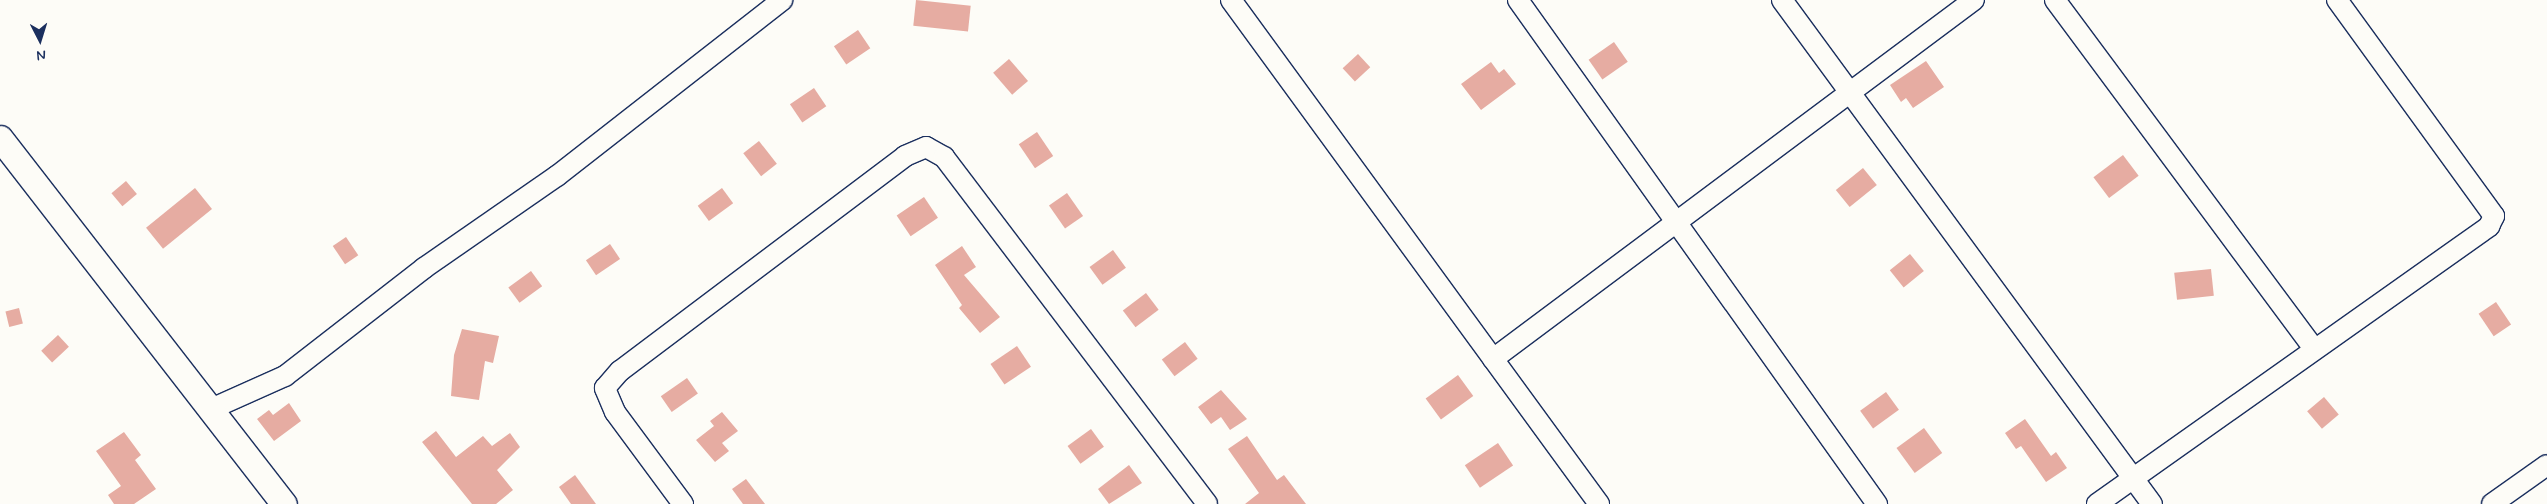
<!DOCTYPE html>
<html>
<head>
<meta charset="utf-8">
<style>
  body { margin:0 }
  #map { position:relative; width:2547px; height:504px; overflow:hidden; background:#fdfcf7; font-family:Mynerve,sans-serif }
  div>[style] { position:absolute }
  .building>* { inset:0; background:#e6aca2; transform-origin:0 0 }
  .roads { filter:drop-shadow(1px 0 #1b2f5e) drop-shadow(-1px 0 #1b2f5e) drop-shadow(0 1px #1b2f5e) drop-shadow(0 -1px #1b2f5e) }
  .minor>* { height:20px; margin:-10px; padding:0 10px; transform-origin:10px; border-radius:10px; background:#fdfcf7 }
  .tertiary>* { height:25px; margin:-12.5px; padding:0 12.5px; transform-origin:12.5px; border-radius:12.5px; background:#fdfcf7 }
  span { translate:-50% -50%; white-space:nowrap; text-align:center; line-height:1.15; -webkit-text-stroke:4px #fdfcf7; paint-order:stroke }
  .north { position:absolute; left:15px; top:15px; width:50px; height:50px; -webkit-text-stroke:4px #fdfcf7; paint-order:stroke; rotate:175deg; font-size:14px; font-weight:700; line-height:20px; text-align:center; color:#1b2f5e }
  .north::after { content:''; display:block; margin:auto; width:18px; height:22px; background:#1b2f5e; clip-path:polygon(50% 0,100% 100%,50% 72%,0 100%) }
</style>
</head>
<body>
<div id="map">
  <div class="building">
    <i style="left:916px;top:0;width:55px;height:26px;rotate:6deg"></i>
    <i style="left:858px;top:30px;width:22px;height:29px;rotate:56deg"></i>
    <i style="left:1614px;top:42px;width:24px;height:31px;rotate:55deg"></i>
    <i style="left:1358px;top:54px;width:18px;height:21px;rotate:47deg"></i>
    <i style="left:1009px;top:59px;width:29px;height:21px;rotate:49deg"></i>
    <i style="clip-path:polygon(1926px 61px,1944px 87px,1913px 108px,1906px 98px,1901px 102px,1890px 85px)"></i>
    <i style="clip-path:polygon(1491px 62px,1499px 73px,1504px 69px,1516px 84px,1481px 110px,1461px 84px)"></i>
    <i style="left:814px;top:88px;width:22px;height:29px;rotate:56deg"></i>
    <i style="left:1037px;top:132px;width:29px;height:22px;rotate:56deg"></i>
    <i style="left:759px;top:141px;width:29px;height:20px;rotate:52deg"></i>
    <i style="left:2123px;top:155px;width:26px;height:37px;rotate:53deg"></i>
    <i style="left:1863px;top:168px;width:22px;height:35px;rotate:51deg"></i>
    <i style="left:126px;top:181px;width:17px;height:19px;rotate:50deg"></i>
    <i style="left:195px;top:188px;width:27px;height:63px;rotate:51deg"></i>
    <i style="left:722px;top:188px;width:19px;height:30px;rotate:54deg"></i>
    <i style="left:1067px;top:193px;width:28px;height:22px;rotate:55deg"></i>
    <i style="left:924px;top:197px;width:25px;height:33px;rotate:56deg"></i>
    <i style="left:346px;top:237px;width:22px;height:16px;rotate:56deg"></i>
    <i style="left:610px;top:244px;width:18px;height:29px;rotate:56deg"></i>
    <i style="clip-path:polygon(962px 246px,976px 267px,964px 275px,1000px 317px,980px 333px,959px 308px,962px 305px,935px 265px)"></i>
    <i style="left:1113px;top:250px;width:22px;height:29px;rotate:54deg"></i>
    <i style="left:1910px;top:254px;width:22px;height:26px;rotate:51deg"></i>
    <i style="left:2211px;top:269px;width:27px;height:37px;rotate:84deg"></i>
    <i style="left:531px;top:271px;width:19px;height:28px;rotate:54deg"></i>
    <i style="left:1146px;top:293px;width:21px;height:29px;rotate:53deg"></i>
    <i style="left:2496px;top:302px;width:27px;height:21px;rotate:56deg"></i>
    <i style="left:19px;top:308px;width:16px;height:14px;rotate:76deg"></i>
    <i style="clip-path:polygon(462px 329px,499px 336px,493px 363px,485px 361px,479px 400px,451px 396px,454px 355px)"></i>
    <i style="left:58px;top:335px;width:16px;height:23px;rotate:47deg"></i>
    <i style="left:1185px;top:342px;width:21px;height:29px;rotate:53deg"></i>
    <i style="left:1017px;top:346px;width:25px;height:32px;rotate:56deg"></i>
    <i style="left:1458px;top:375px;width:26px;height:40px;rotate:54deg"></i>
    <i style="left:687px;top:378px;width:19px;height:32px;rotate:55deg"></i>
    <i style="clip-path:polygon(1221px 390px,1247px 419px,1230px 430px,1221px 417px,1211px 424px,1198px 407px)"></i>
    <i style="left:1886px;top:392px;width:22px;height:32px;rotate:54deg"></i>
    <i style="left:2324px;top:397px;width:23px;height:22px;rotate:50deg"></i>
    <i style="clip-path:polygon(289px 403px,301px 421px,274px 441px,257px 419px,269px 410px,273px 415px)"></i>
    <i style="clip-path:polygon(722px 412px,738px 431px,722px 443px,729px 451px,715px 462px,696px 440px,714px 426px,710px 421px)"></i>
    <i style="clip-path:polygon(2025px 419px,2051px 456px,2056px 452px,2067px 468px,2046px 482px,2021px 446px,2016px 449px,2005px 433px)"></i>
    <i style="left:1924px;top:428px;width:31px;height:34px;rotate:54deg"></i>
    <i style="left:1091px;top:429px;width:22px;height:29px;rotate:54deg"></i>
    <i style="clip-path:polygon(436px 431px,456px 457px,483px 436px,492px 446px,510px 433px,520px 447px,497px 470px,513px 490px,496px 504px,472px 504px,422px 442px)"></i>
    <i style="clip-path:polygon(124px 432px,141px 455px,135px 460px,156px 489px,134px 504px,114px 504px,108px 495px,121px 486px,96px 451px)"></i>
    <i style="clip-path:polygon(1247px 436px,1277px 480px,1284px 475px,1306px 504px,1245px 504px,1259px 493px,1228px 449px)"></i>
    <i style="left:1498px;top:443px;width:27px;height:40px;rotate:56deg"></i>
    <i style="clip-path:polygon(1129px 465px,1142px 483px,1109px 504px,1098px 489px)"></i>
    <i style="clip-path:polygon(575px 475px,596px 504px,571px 504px,559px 487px)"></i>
    <i style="clip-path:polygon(746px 479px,765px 504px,743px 504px,732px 489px)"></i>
  </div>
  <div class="roads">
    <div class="minor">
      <i style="left:1231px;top:0;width:624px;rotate:53.86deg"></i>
      <i style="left:1518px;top:0;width:619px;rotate:54.54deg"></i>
      <i style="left:1782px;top:0;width:625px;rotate:53.72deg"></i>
      <i style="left:2055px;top:0;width:432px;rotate:53.4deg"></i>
      <i style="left:1493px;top:359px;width:600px;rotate:-36.74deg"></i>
      <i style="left:211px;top:409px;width:81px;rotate:-24deg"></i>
      <i style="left:285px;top:376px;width:176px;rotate:-37.8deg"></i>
      <i style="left:424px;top:268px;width:162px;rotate:-34.7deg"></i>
      <i style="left:557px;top:176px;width:286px;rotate:-38deg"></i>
      <i style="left:683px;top:504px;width:114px;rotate:-126.5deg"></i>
      <i style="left:615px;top:412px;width:26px;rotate:-113deg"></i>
      <i style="left:605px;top:388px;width:23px;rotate:-49deg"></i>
      <i style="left:620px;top:371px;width:357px;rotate:-37deg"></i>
      <i style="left:905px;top:156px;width:23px;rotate:-23deg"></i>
      <i style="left:926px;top:147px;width:21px;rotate:29deg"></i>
      <i style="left:944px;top:157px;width:435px;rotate:52.8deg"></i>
      <i style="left:2097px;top:504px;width:481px;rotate:-35.3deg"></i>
      <i style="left:2489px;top:226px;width:11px;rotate:-63deg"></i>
      <i style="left:2494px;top:216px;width:267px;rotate:-126deg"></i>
      <i style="left:2492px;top:504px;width:67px;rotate:-35.3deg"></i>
    </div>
    <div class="tertiary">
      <i style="left:0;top:138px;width:463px;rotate:52.2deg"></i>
    </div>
  </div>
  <div class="north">N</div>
</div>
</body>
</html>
